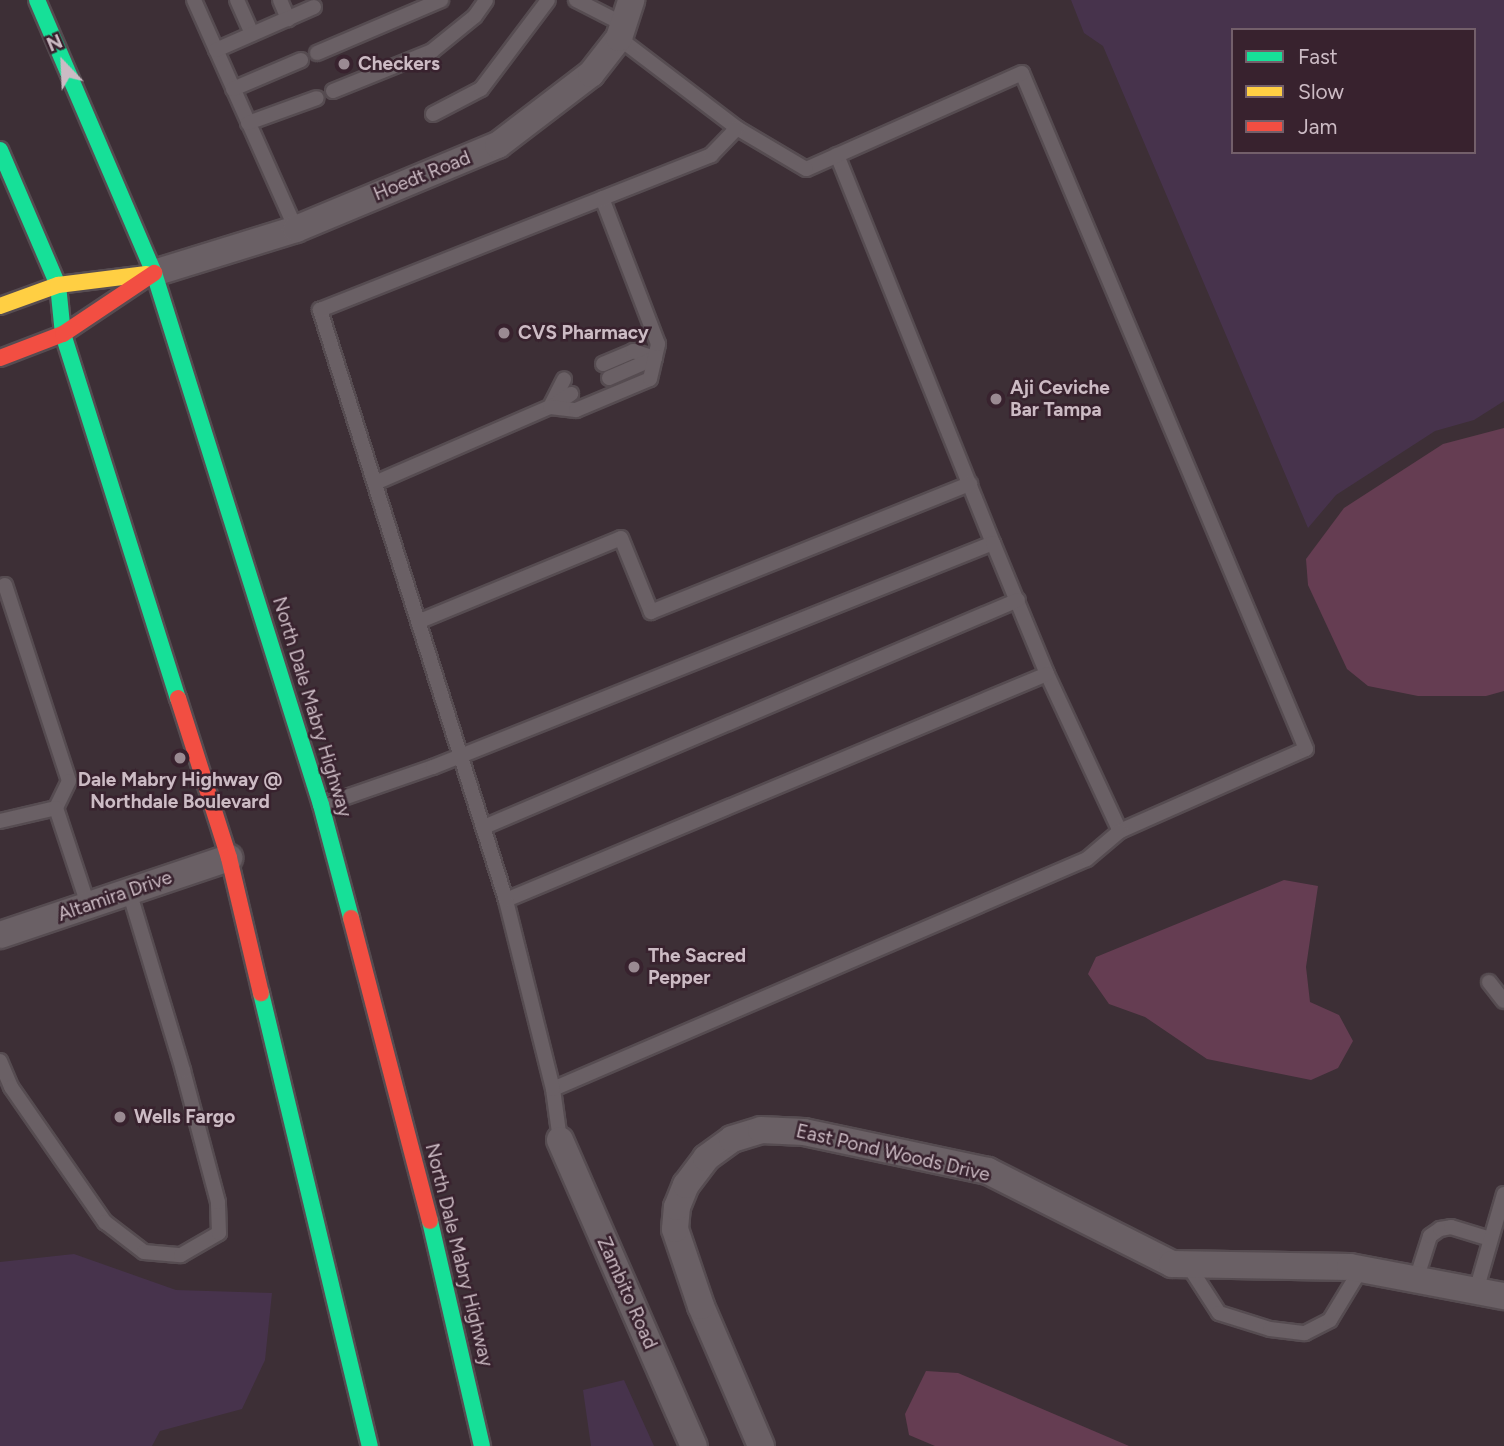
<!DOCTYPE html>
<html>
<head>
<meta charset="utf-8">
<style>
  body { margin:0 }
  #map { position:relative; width:1504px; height:1446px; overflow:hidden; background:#3d2f36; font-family:Figtree,sans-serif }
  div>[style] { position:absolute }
  .green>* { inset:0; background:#47334c }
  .water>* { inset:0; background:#653d52 }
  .roads { filter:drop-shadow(2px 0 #564c51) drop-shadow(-2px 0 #564c51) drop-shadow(0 2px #564c51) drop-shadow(0 -2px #564c51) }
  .lane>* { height:14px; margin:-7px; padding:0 7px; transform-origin:7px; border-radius:7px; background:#6a6065 }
  .street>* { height:26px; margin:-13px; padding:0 13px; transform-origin:13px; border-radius:13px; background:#6a6065 }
  .fast>* { height:16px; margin:-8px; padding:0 8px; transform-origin:8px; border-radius:8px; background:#16e098 }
  .slow>* { height:16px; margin:-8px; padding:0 8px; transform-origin:8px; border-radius:8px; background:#ffcf43 }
  .jam>* { height:16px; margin:-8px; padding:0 8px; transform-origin:8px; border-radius:8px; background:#f24e42 }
  .dots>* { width:19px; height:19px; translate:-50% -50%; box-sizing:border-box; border:4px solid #38222e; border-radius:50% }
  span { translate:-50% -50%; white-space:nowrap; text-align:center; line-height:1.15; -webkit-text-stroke:5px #38222e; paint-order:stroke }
  .poi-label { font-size:19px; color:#ccbbc4; font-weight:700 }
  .left { translate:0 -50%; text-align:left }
  .street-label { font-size:19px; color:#ccbbc4 }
  .legend { position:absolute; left:1231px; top:28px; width:245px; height:126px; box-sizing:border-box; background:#38222e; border:2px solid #735f6a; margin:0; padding:9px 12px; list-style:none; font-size:21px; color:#ccbbc4 }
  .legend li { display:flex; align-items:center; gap:14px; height:35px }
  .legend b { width:35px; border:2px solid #735f6a }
  .north { position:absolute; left:28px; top:28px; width:70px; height:70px; -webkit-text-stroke:5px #38222e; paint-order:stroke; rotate:337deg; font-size:19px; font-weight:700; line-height:28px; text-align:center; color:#ccbbc4 }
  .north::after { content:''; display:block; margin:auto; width:24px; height:32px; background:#ccbbc4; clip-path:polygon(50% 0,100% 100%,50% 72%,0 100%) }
</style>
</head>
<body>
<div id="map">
  <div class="green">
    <i style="clip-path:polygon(evenodd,1071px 0,1504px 0,1504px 401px,1474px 420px,1435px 431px,1336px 495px,1308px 528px,1103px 46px,1084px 33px,1071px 0,1233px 30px,1474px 30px,1474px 152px,1233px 152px,1233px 30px)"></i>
    <i style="clip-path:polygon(74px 1254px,176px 1290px,272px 1293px,265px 1360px,242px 1409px,160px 1431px,152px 1446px,0 1446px,0 1262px)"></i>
    <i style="clip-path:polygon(624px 1380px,654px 1446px,591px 1446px,583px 1390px)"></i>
  </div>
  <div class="water">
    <i style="clip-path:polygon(1504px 428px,1504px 691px,1486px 696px,1418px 696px,1368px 686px,1347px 669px,1308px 585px,1306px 559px,1344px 508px,1443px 444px)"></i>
    <i style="clip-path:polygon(1284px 880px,1318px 886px,1306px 967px,1310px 1002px,1339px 1015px,1353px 1041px,1338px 1068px,1311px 1080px,1207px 1059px,1145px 1017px,1109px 1004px,1088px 974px,1096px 957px)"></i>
    <i style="clip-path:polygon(926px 1371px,958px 1373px,1129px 1446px,935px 1446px,909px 1435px,905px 1414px)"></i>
  </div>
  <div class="roads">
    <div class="lane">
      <i style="left:194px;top:0;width:251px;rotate:66deg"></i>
      <i style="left:237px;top:0;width:37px;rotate:66deg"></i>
      <i style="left:280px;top:0;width:21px;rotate:67deg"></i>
      <i style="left:576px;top:0;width:53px;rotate:27.1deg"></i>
      <i style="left:216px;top:50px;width:107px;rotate:-23.7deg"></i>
      <i style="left:317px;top:53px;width:135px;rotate:-23.1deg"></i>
      <i style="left:233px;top:89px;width:74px;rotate:-23.1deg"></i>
      <i style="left:333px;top:91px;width:107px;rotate:-22deg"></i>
      <i style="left:432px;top:51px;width:55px;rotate:-39.1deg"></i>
      <i style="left:475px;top:16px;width:19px;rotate:-55deg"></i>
      <i style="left:433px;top:114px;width:54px;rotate:-27.5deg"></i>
      <i style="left:481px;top:89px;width:111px;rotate:-53deg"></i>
      <i style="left:248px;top:123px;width:73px;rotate:-19.9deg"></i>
      <i style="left:837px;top:155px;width:418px;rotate:68.1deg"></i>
      <i style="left:603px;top:364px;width:33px;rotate:-23deg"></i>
      <i style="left:633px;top:351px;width:23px;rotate:18deg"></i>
      <i style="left:609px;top:378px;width:50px;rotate:-23.5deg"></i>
      <i style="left:550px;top:407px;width:31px;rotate:-63deg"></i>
      <i style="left:551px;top:407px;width:24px;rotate:-33deg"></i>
      <i style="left:375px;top:483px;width:191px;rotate:-23.5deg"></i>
      <i style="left:550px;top:407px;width:26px;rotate:7deg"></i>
      <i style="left:576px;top:410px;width:80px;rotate:-22.7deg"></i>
      <i style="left:650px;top:379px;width:36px;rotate:-77deg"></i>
      <i style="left:658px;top:344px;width:156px;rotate:-111deg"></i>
      <i style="left:5px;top:585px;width:206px;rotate:71.9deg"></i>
      <i style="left:69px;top:781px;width:30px;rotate:116deg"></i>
      <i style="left:420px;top:621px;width:217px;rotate:-22.4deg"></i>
      <i style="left:621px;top:538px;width:80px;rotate:67.9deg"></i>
      <i style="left:651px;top:612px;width:344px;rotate:-21.9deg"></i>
      <i style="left:323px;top:805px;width:116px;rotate:-19.1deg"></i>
      <i style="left:433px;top:767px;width:603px;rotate:-21.8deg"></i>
      <i style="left:993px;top:543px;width:142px;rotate:67.6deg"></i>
      <i style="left:1047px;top:674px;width:173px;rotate:65.1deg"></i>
      <i style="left:1120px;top:831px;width:203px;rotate:-23.8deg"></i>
      <i style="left:1306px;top:749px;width:733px;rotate:-112.79deg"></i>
      <i style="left:1022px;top:73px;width:236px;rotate:156deg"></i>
      <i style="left:806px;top:169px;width:80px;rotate:-149.3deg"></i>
      <i style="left:737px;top:128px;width:148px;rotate:-142.7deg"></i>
      <i style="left:0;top:821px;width:57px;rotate:-13.1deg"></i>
      <i style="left:56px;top:808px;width:102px;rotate:71.7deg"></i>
      <i style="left:484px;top:827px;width:580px;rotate:-23.03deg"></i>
      <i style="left:506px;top:900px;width:586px;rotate:-22.67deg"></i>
      <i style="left:1489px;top:982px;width:24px;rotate:52deg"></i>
      <i style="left:0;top:1061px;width:28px;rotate:67deg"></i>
      <i style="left:11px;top:1087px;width:165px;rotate:55.2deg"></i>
      <i style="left:105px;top:1222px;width:49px;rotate:37.6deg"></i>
      <i style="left:144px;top:1252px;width:37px;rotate:5deg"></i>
      <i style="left:181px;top:1255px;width:44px;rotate:-30.1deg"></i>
      <i style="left:219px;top:1233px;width:31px;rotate:-92deg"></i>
      <i style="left:218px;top:1202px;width:137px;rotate:-104.9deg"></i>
      <i style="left:183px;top:1070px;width:187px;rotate:-106.8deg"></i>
      <i style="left:553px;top:1089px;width:581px;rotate:-23.3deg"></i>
      <i style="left:1087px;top:859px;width:43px;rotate:-40.3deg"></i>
      <i style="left:560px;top:1140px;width:51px;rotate:-97.8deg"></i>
      <i style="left:553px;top:1089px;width:195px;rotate:-104deg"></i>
      <i style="left:506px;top:900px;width:619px;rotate:-107.5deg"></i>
      <i style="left:320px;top:310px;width:421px;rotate:-21.6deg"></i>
      <i style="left:711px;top:155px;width:37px;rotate:-46deg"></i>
      <i style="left:1188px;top:1265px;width:57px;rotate:57.1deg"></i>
      <i style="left:1219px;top:1313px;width:53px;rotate:17.4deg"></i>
      <i style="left:1270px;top:1329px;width:35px;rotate:7deg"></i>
      <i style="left:1305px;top:1333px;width:28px;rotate:-27deg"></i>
      <i style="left:1330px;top:1320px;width:60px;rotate:-58.7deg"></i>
      <i style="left:1416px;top:1280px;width:46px;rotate:-72.3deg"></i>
      <i style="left:1430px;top:1236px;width:12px;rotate:-35deg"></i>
      <i style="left:1440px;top:1229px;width:11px;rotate:-10deg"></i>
      <i style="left:1451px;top:1227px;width:41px;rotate:17.1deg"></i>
      <i style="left:1476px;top:1291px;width:101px;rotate:-73.9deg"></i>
    </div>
    <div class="street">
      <i style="left:154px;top:273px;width:149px;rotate:-17.2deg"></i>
      <i style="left:296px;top:229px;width:219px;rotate:-22.6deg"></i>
      <i style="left:498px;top:145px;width:117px;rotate:-37.4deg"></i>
      <i style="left:591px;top:74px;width:46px;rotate:-52.1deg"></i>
      <i style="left:619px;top:38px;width:40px;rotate:-72deg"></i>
      <i style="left:0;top:935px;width:242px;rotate:-18.6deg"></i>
      <i style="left:560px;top:1140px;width:334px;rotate:66.4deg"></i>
      <i style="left:761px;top:1446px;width:152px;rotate:-113.2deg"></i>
      <i style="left:701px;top:1306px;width:81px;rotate:-108.7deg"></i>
      <i style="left:675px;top:1229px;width:22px;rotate:-85deg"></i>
      <i style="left:677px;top:1207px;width:24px;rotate:-68deg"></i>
      <i style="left:686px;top:1185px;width:34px;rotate:-53deg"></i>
      <i style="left:706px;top:1158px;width:32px;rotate:-36deg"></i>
      <i style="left:732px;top:1139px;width:30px;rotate:-17deg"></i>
      <i style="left:761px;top:1130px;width:43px;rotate:2.7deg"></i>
      <i style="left:804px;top:1132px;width:188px;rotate:12deg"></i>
      <i style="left:988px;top:1171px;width:206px;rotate:26.8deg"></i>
      <i style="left:1172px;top:1264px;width:178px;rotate:1deg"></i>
      <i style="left:1350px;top:1267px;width:157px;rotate:10.7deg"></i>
    </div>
    <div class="fast">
      <i style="left:37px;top:0;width:297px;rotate:66.8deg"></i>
      <i style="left:154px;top:273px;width:558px;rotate:72.57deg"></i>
      <i style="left:321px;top:805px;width:117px;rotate:75.1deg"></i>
      <i style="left:0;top:150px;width:147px;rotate:66.8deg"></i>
      <i style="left:58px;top:285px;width:49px;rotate:84.2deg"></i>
      <i style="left:63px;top:334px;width:382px;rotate:72.5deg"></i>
      <i style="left:261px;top:993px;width:466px;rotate:76.5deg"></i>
      <i style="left:430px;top:1221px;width:231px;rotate:77deg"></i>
    </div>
    <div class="slow">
      <i style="left:0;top:306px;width:62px;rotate:-19.9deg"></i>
      <i style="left:58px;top:285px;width:89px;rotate:-7.1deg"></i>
    </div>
    <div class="jam">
      <i style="left:0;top:358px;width:67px;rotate:-20.9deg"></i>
      <i style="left:63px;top:334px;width:110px;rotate:-33.8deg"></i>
      <i style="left:178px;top:698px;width:168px;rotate:72.3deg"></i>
      <i style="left:229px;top:858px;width:139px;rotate:76.7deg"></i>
      <i style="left:351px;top:918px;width:313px;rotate:75.4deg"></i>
    </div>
  </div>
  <div class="dots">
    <i style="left:344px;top:64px;background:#9a8a92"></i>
    <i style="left:504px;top:333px;background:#9a8a92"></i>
    <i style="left:996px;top:399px;background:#9a8a92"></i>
    <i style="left:180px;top:758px;background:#9a8a92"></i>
    <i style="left:634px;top:967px;background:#9a8a92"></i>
    <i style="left:120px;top:1117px;background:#9a8a92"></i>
  </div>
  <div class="poi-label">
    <span class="left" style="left:358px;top:64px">Checkers</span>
    <span class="left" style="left:518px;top:333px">CVS Pharmacy</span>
    <span class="left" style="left:1010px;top:399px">Aji Ceviche<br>Bar Tampa</span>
    <span style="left:180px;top:791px">Dale Mabry Highway @<br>Northdale Boulevard</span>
    <span class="left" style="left:648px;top:967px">The Sacred<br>Pepper</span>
    <span class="left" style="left:134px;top:1117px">Wells Fargo</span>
  </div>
  <div class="street-label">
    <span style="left:422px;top:176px;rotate:-22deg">Hoedt Road</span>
    <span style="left:312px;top:707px;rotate:73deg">North Dale Mabry Highway</span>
    <span style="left:115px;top:896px;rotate:-19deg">Altamira Drive</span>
    <span style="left:893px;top:1153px;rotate:13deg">East Pond Woods Drive</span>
    <span style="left:459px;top:1255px;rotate:76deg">North Dale Mabry Highway</span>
    <span style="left:627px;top:1293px;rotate:66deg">Zambito Road</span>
  </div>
  <ul class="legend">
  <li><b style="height:9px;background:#16e098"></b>Fast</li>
  <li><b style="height:9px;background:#ffcf43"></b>Slow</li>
  <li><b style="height:9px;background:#f24e42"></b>Jam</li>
  </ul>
  <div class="north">N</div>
</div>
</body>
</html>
